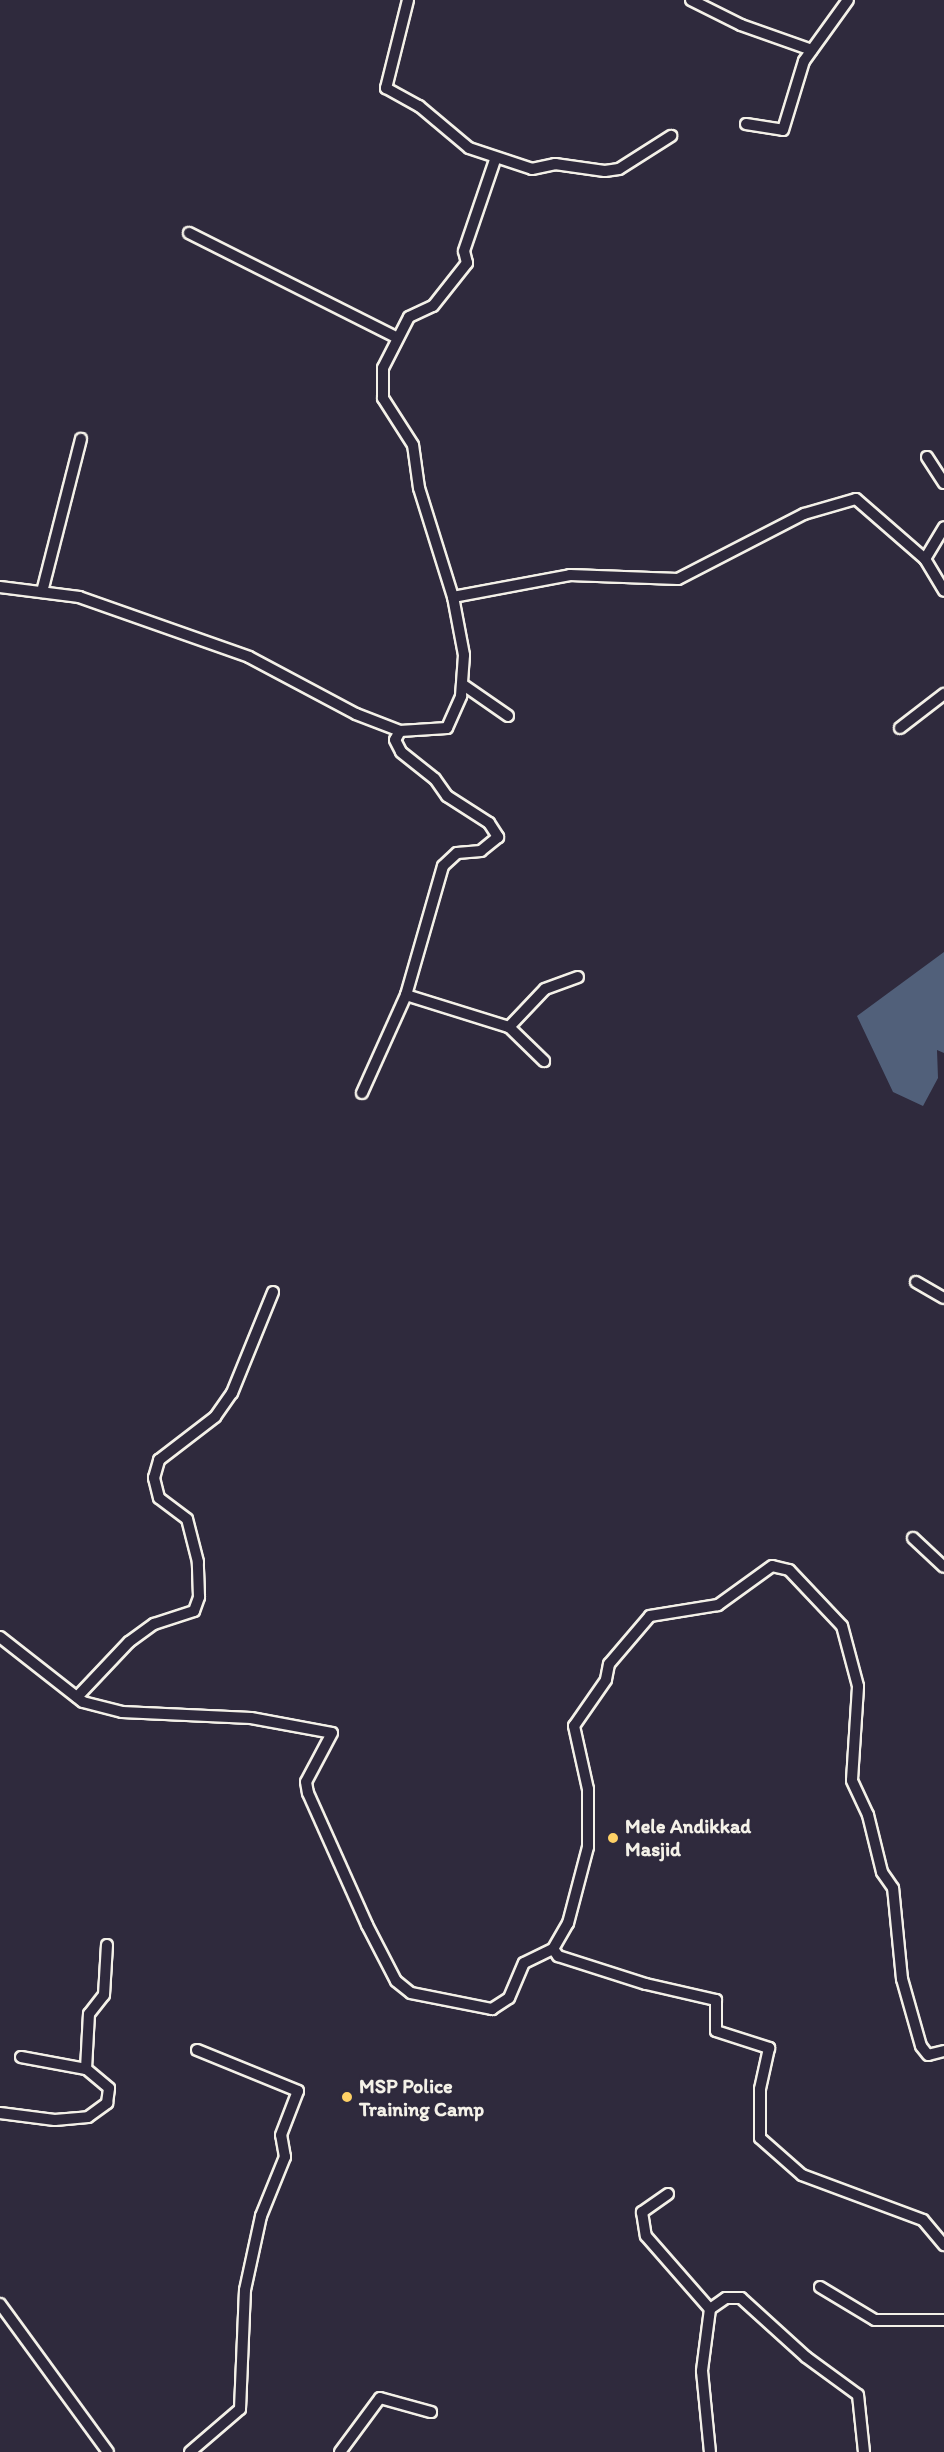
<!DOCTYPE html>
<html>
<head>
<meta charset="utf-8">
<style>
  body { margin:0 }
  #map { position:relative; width:944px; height:2452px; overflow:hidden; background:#2f2a3d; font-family:Itim,sans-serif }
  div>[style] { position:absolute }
  .water>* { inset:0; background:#51607a }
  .roads { filter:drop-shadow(2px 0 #f4f1e8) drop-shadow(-2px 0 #f4f1e8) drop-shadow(0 2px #f4f1e8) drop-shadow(0 -2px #f4f1e8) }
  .minor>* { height:10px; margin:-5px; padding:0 5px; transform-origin:5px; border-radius:5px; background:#2f2a3d }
  .dots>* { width:16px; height:16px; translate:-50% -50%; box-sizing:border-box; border:3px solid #2f2a3d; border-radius:50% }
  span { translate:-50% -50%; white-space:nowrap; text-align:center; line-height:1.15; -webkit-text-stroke:4.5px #2f2a3d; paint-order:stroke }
  .poi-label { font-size:20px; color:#f4f1e8; font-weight:700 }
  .left { translate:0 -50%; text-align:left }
</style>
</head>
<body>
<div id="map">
  <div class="water">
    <i style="clip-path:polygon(944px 952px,944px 1053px,937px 1050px,938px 1078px,923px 1106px,893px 1092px,857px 1016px)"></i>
  </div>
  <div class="roads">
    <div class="minor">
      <i style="left:408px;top:0;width:91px;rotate:104deg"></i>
      <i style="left:386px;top:88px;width:38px;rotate:29deg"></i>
      <i style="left:419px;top:106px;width:65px;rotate:40deg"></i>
      <i style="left:469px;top:148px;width:66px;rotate:18.4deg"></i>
      <i style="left:532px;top:169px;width:24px;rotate:-12deg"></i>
      <i style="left:555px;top:164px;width:50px;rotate:8deg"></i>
      <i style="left:605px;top:171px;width:14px;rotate:-8deg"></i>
      <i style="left:619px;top:169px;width:62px;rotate:-32.4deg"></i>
      <i style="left:691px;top:0;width:56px;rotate:26.6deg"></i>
      <i style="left:741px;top:25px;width:75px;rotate:19.4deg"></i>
      <i style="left:746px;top:124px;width:37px;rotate:9deg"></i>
      <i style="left:783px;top:130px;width:72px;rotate:-73.1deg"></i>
      <i style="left:804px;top:61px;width:75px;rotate:-54.2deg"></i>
      <i style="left:189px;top:233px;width:232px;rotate:26.7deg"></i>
      <i style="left:927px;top:457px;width:31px;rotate:57deg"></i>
      <i style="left:925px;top:559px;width:37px;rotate:-59deg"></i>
      <i style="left:0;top:587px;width:80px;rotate:7.2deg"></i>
      <i style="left:79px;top:597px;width:180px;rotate:19.4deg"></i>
      <i style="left:249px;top:657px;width:121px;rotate:28deg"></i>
      <i style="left:356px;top:714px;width:47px;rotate:21.1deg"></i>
      <i style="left:400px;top:731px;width:47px;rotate:-3.7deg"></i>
      <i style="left:447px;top:728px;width:35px;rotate:-66deg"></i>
      <i style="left:461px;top:696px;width:41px;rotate:-85.8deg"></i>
      <i style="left:464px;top:655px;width:59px;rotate:-100.7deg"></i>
      <i style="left:453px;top:597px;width:119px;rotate:-10.6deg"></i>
      <i style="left:570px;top:575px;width:108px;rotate:2.1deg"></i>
      <i style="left:678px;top:579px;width:142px;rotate:-27.3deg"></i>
      <i style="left:804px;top:514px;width:54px;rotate:-16.1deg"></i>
      <i style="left:856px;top:499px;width:91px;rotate:41deg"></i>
      <i style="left:925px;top:559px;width:37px;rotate:59deg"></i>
      <i style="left:42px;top:592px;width:158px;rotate:-75.7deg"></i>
      <i style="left:453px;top:597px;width:114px;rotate:-107.3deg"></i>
      <i style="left:419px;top:488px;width:43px;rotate:-97.9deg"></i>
      <i style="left:413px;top:445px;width:56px;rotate:-122.6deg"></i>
      <i style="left:383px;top:398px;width:30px;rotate:-90deg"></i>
      <i style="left:383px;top:368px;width:57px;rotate:-63deg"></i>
      <i style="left:409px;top:317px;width:26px;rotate:-25deg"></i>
      <i style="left:433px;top:306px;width:55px;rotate:-51.7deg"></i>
      <i style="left:467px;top:263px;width:12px;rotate:-104deg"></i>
      <i style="left:464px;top:251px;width:96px;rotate:-71.2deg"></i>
      <i style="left:462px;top:684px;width:56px;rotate:34.8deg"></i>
      <i style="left:900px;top:728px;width:56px;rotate:-37.7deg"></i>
      <i style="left:400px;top:731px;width:10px;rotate:119deg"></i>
      <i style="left:395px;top:740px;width:13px;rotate:63deg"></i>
      <i style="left:401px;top:752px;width:43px;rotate:38.5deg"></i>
      <i style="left:435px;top:779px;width:21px;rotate:55deg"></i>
      <i style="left:447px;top:796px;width:50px;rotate:32.7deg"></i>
      <i style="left:489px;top:823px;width:17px;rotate:57deg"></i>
      <i style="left:498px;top:837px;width:22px;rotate:141deg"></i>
      <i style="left:481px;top:851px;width:24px;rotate:175deg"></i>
      <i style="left:457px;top:853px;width:19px;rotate:137deg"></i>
      <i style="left:443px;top:866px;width:134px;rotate:106deg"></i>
      <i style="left:406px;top:995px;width:108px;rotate:17.3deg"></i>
      <i style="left:509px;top:1027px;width:49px;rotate:44.2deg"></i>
      <i style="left:509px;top:1027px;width:52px;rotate:-46.5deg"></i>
      <i style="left:545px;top:989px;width:35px;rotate:-20deg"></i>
      <i style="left:362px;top:1093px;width:107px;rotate:-65.8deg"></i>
      <i style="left:916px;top:1282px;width:32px;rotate:30deg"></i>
      <i style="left:913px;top:1538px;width:42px;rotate:43.1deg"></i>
      <i style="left:0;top:1637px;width:105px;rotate:38.1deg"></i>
      <i style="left:83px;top:1702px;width:40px;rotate:14.4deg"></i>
      <i style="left:122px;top:1712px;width:129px;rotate:2.7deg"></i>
      <i style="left:251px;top:1718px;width:82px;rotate:10.5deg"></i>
      <i style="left:332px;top:1733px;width:55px;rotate:118deg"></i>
      <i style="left:306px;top:1782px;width:11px;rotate:80deg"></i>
      <i style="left:308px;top:1793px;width:145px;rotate:65.9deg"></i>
      <i style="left:367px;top:1925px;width:63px;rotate:62.6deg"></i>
      <i style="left:396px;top:1981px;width:19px;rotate:39deg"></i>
      <i style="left:411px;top:1993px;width:83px;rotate:11.2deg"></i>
      <i style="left:492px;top:2009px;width:20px;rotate:-33deg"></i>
      <i style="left:509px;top:1998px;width:38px;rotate:-67deg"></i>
      <i style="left:524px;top:1963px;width:32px;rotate:-26deg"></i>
      <i style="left:77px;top:1697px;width:76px;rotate:-46.6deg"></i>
      <i style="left:129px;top:1642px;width:31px;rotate:-36deg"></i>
      <i style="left:154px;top:1624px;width:42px;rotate:-18deg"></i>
      <i style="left:194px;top:1611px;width:15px;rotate:-70deg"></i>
      <i style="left:199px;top:1597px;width:35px;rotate:-92deg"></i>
      <i style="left:198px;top:1562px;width:44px;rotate:-104.3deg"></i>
      <i style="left:187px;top:1519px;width:35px;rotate:-143deg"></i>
      <i style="left:159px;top:1498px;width:21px;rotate:-104deg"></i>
      <i style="left:154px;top:1478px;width:19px;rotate:-74deg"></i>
      <i style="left:159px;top:1460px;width:71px;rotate:-37.5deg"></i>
      <i style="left:215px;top:1417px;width:29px;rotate:-55deg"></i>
      <i style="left:232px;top:1393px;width:109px;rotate:-67.9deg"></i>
      <i style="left:944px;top:2051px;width:16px;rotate:166deg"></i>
      <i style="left:928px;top:2055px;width:11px;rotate:-128deg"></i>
      <i style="left:921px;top:2046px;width:70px;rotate:-105.8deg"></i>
      <i style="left:902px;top:1979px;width:91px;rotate:-95.6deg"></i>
      <i style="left:893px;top:1888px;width:19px;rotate:-125deg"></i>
      <i style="left:882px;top:1872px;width:59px;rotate:-103.8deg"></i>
      <i style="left:868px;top:1815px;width:38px;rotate:-115deg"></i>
      <i style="left:852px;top:1780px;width:94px;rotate:-86.3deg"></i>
      <i style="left:858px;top:1686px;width:62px;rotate:-104.9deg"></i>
      <i style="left:842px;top:1626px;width:77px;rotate:-133.4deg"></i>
      <i style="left:789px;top:1570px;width:17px;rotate:-167deg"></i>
      <i style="left:772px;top:1566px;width:67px;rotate:144.2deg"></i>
      <i style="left:718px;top:1605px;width:69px;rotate:170.8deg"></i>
      <i style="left:650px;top:1616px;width:63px;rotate:130.5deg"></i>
      <i style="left:609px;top:1664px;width:16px;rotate:101deg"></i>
      <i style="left:606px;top:1680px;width:56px;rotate:124.8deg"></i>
      <i style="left:574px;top:1726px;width:65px;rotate:77.5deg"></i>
      <i style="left:588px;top:1789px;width:58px;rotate:90deg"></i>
      <i style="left:588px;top:1847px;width:79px;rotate:104.7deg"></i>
      <i style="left:568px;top:1923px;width:30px;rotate:120deg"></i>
      <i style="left:553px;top:1949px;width:9px;rotate:54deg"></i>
      <i style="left:558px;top:1956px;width:92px;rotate:17.7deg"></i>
      <i style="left:646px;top:1984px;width:72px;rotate:12.9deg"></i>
      <i style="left:716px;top:2000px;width:31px;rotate:90deg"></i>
      <i style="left:716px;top:2031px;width:56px;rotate:17.8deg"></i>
      <i style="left:769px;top:2048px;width:42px;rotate:102.4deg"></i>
      <i style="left:760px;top:2089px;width:49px;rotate:90deg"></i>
      <i style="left:760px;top:2138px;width:56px;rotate:41.4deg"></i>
      <i style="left:802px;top:2175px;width:129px;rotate:20.4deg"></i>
      <i style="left:923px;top:2220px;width:33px;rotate:50deg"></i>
      <i style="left:21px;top:2057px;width:66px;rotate:10.5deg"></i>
      <i style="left:0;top:2113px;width:55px;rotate:7.3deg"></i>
      <i style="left:55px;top:2120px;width:33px;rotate:-5deg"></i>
      <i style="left:88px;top:2117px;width:24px;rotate:-36deg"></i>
      <i style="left:107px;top:2103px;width:15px;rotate:-82deg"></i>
      <i style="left:109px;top:2088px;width:30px;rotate:-140deg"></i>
      <i style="left:86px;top:2069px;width:55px;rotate:-86.9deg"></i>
      <i style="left:89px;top:2014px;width:24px;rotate:-52deg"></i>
      <i style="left:104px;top:1995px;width:50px;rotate:-86.6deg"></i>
      <i style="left:668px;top:2194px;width:32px;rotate:145deg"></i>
      <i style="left:642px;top:2212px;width:24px;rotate:81deg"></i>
      <i style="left:646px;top:2236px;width:97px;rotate:48.8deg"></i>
      <i style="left:710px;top:2309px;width:19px;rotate:-35deg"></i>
      <i style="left:726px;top:2298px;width:15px"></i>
      <i style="left:741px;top:2298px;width:88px;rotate:42.2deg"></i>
      <i style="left:806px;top:2357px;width:64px;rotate:36.2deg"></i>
      <i style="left:858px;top:2395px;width:57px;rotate:84deg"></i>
      <i style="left:820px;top:2287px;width:64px;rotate:31deg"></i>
      <i style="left:875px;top:2320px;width:69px"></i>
      <i style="left:0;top:2304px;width:183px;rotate:53.9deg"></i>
      <i style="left:710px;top:2309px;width:63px;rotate:97.4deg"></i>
      <i style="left:702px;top:2371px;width:81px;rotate:84.4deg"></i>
      <i style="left:190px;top:2452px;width:66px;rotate:-40.7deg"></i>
      <i style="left:240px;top:2409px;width:119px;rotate:-87.6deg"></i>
      <i style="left:245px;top:2290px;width:76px;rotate:-77.8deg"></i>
      <i style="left:261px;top:2216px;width:64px;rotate:-67.9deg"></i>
      <i style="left:285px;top:2157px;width:22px;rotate:-100deg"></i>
      <i style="left:281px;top:2135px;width:47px;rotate:-68.9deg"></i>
      <i style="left:298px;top:2091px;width:109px;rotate:-157.9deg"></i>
      <i style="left:340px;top:2452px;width:67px;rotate:-53.5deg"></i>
      <i style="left:380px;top:2398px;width:53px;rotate:15.4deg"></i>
    </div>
  </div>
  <div class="dots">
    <i style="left:613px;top:1838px;background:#ffd166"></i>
    <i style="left:347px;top:2097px;background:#ffd166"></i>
  </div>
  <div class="poi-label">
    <span class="left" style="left:625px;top:1838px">Mele Andikkad<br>Masjid</span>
    <span class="left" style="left:359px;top:2098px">MSP Police<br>Training Camp</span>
  </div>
</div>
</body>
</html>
